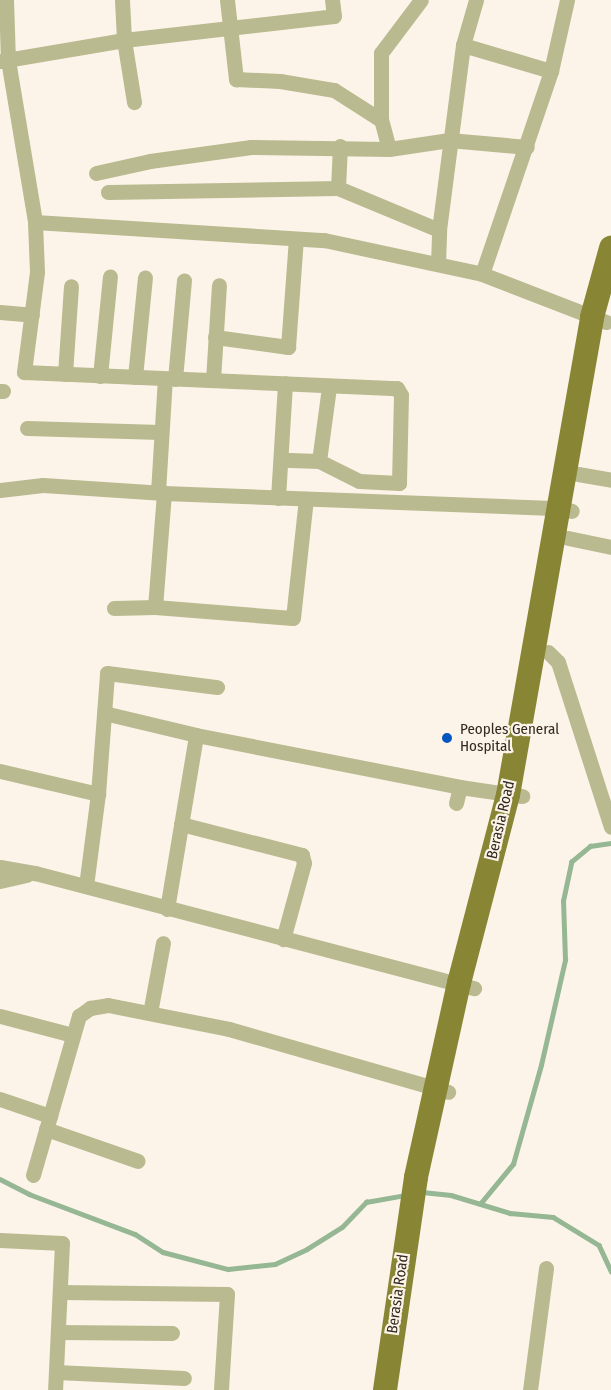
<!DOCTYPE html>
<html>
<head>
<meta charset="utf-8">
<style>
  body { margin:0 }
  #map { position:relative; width:611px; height:1390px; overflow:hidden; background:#fdf4e9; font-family:"Fira Sans Condensed",sans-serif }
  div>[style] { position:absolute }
  .stream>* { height:4.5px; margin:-2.25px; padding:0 2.25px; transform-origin:2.25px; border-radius:2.25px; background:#96b793 }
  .street>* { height:15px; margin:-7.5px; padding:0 7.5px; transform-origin:7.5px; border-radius:7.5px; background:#baba91 }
  .primary>* { height:24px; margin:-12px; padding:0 12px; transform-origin:12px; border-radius:12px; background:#888634 }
  .dots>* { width:16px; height:16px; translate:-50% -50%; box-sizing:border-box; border:3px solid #fdf4e9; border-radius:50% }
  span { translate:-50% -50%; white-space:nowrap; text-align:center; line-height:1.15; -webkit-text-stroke:4.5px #fdf4e9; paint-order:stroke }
  .poi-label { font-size:15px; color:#31281e }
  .left { translate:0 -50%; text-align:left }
  .street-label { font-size:15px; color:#31281e }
</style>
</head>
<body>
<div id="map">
  <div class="stream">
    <i style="left:0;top:1179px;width:33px;rotate:27deg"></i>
    <i style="left:29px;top:1194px;width:113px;rotate:20.7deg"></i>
    <i style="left:135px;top:1234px;width:33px;rotate:33deg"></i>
    <i style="left:163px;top:1252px;width:67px;rotate:14.7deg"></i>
    <i style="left:228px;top:1269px;width:47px;rotate:-6.1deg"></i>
    <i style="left:275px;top:1264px;width:35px;rotate:-25deg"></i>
    <i style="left:307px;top:1249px;width:41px;rotate:-32.2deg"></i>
    <i style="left:342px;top:1227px;width:35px;rotate:-46deg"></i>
    <i style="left:366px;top:1202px;width:39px;rotate:-10deg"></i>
    <i style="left:422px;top:1192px;width:29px;rotate:6deg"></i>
    <i style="left:451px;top:1195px;width:62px;rotate:17deg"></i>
    <i style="left:510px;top:1213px;width:43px;rotate:5.3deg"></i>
    <i style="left:553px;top:1217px;width:54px;rotate:31.3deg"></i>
    <i style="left:599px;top:1245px;width:29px;rotate:65deg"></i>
    <i style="left:480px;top:1204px;width:52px;rotate:-50.5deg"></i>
    <i style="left:513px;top:1164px;width:103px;rotate:-74.2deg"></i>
    <i style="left:541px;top:1065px;width:108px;rotate:-77.1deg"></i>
    <i style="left:565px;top:960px;width:59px;rotate:-91.9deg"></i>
    <i style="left:563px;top:901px;width:40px;rotate:-78deg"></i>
    <i style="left:571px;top:862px;width:25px;rotate:-40deg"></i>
    <i style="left:590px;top:846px;width:21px;rotate:-8deg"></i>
  </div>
  <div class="street">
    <i style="left:6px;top:0;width:60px;rotate:88.1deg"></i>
    <i style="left:8px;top:60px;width:164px;rotate:80.5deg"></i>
    <i style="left:35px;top:222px;width:50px;rotate:87.7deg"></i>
    <i style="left:37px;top:272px;width:101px;rotate:97.4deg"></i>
    <i style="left:24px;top:372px;width:373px;rotate:2.5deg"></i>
    <i style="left:397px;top:388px;width:8px;rotate:60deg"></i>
    <i style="left:401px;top:395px;width:88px;rotate:91.3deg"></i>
    <i style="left:399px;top:483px;width:40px;rotate:-177.1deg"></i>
    <i style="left:359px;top:481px;width:45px;rotate:-153.4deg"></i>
    <i style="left:319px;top:461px;width:37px;rotate:-178deg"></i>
    <i style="left:122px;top:0;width:40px;rotate:87.1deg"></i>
    <i style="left:124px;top:40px;width:63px;rotate:80.8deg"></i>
    <i style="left:227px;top:0;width:80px;rotate:83.5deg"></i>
    <i style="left:236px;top:79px;width:44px;rotate:2.6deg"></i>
    <i style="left:280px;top:81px;width:55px;rotate:9.5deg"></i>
    <i style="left:334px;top:90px;width:56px;rotate:32.6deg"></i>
    <i style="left:463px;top:45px;width:92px;rotate:16.5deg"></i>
    <i style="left:0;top:61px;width:126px;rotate:-9.6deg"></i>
    <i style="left:124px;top:40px;width:211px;rotate:-6.5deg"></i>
    <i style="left:334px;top:16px;width:16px;rotate:-97deg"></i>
    <i style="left:389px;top:149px;width:30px;rotate:-105deg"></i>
    <i style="left:381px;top:120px;width:67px;rotate:-90deg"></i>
    <i style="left:381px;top:53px;width:66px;rotate:-53deg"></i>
    <i style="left:96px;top:173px;width:55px;rotate:-12.5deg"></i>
    <i style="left:150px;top:161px;width:102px;rotate:-7.9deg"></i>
    <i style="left:251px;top:147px;width:138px;rotate:0.8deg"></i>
    <i style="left:389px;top:149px;width:61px;rotate:-8.5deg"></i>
    <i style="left:449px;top:140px;width:78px;rotate:5.1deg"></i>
    <i style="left:338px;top:188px;width:42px;rotate:-87.3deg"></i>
    <i style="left:108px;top:192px;width:230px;rotate:-1deg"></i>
    <i style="left:338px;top:188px;width:109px;rotate:22.6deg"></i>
    <i style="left:35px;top:222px;width:290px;rotate:3.6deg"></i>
    <i style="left:324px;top:240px;width:162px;rotate:12.1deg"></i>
    <i style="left:482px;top:274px;width:133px;rotate:21.2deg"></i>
    <i style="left:438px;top:264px;width:34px;rotate:-88deg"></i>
    <i style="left:439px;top:230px;width:187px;rotate:-82.6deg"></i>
    <i style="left:463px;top:45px;width:47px;rotate:-73.9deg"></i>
    <i style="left:482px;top:274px;width:214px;rotate:-71.2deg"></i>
    <i style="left:551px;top:71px;width:73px;rotate:-77.3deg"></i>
    <i style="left:0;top:312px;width:32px;rotate:5deg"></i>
    <i style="left:215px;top:337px;width:74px;rotate:7.8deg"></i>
    <i style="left:288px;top:347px;width:108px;rotate:-85.8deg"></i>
    <i style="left:65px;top:374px;width:88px;rotate:-86.1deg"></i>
    <i style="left:100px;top:376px;width:100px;rotate:-84.3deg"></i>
    <i style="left:135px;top:377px;width:100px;rotate:-84.3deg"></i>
    <i style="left:175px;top:379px;width:99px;rotate:-84.8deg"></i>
    <i style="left:213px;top:380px;width:95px;rotate:-86.4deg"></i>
    <i style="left:0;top:391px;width:3px"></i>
    <i style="left:27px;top:428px;width:133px;rotate:1.7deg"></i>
    <i style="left:319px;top:461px;width:75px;rotate:-82.3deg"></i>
    <i style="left:578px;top:474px;width:34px;rotate:10deg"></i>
    <i style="left:0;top:490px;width:43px;rotate:-6.6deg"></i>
    <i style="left:43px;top:485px;width:121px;rotate:3.8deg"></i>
    <i style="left:164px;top:493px;width:114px;rotate:94.5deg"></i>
    <i style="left:158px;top:492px;width:113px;rotate:-86.5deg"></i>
    <i style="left:164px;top:493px;width:395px;rotate:2.2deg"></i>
    <i style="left:559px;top:508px;width:13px;rotate:13deg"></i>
    <i style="left:278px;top:498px;width:115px;rotate:-86.5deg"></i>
    <i style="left:568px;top:538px;width:44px;rotate:11.8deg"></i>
    <i style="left:114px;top:608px;width:41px;rotate:-1.4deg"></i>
    <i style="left:155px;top:607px;width:138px;rotate:4.6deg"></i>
    <i style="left:293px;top:618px;width:120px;rotate:-83.8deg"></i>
    <i style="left:548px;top:652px;width:14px;rotate:45deg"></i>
    <i style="left:558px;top:662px;width:173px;rotate:72.2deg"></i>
    <i style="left:104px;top:713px;width:95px;rotate:13.4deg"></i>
    <i style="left:196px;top:735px;width:269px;rotate:11.1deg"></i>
    <i style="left:460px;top:787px;width:63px;rotate:8.3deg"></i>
    <i style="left:0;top:771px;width:101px;rotate:13.2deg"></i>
    <i style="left:456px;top:803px;width:16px;rotate:-76deg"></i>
    <i style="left:181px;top:824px;width:125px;rotate:14.4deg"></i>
    <i style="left:302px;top:855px;width:8px;rotate:76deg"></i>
    <i style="left:304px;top:863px;width:79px;rotate:105.4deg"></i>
    <i style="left:0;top:867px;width:36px;rotate:10deg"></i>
    <i style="left:35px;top:873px;width:454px;rotate:14.7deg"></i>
    <i style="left:0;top:881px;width:27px;rotate:-13deg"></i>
    <i style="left:86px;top:886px;width:93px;rotate:-82.6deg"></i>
    <i style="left:98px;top:794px;width:121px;rotate:-85.7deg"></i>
    <i style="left:107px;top:673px;width:111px;rotate:7.3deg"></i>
    <i style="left:167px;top:909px;width:176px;rotate:-80.5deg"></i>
    <i style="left:150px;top:1013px;width:71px;rotate:-79.5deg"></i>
    <i style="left:0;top:1016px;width:75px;rotate:14.6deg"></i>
    <i style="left:0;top:1099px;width:53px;rotate:18.8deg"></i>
    <i style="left:46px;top:1129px;width:97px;rotate:19.2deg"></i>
    <i style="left:33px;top:1175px;width:166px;rotate:-73.9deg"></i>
    <i style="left:79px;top:1016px;width:14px;rotate:-36deg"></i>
    <i style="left:90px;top:1008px;width:18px;rotate:-9deg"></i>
    <i style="left:108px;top:1005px;width:123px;rotate:11.2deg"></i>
    <i style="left:229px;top:1029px;width:228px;rotate:16deg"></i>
    <i style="left:0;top:1240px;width:62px;rotate:2.8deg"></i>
    <i style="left:62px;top:1243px;width:147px;rotate:92.7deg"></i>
    <i style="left:60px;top:1292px;width:167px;rotate:0.7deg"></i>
    <i style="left:227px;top:1294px;width:96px;rotate:93.6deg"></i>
    <i style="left:58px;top:1332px;width:114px;rotate:0.5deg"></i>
    <i style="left:56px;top:1372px;width:128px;rotate:2.7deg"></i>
    <i style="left:530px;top:1390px;width:123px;rotate:-82.5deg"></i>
  </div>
  <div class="primary">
    <i style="left:385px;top:1390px;width:215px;rotate:-81.7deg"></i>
    <i style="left:416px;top:1177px;width:199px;rotate:-77.5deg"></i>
    <i style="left:459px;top:983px;width:194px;rotate:-75.4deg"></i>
    <i style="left:508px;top:795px;width:485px;rotate:-80deg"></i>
    <i style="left:592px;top:317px;width:72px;rotate:-74.6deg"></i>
  </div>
  <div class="dots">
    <i style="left:447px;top:738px;background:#0656c0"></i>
  </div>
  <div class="poi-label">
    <span class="left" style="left:460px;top:738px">Peoples General<br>Hospital</span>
  </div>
  <div class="street-label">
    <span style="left:501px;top:820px;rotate:-77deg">Berasia Road</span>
    <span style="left:398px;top:1294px;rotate:-82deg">Berasia Road</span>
  </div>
</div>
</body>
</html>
